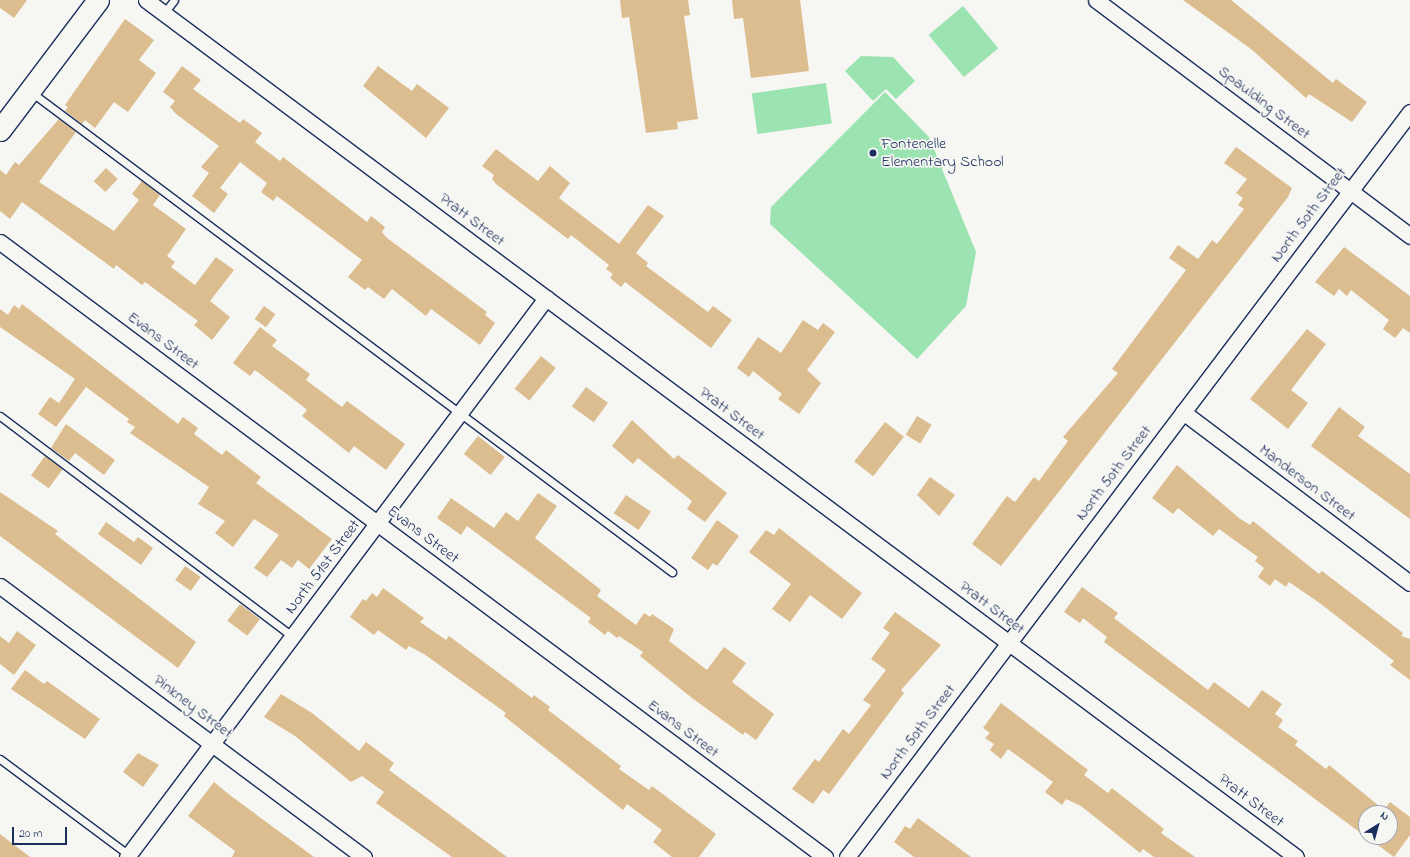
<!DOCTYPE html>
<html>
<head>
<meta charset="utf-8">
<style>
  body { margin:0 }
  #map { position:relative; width:1410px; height:857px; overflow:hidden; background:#f6f6f2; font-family:"Indie Flower",sans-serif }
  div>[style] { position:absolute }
  .green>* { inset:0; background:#9ce3b2; transform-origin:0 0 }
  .building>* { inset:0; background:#dcbd8f; transform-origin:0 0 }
  .roads { filter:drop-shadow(1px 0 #1b2f5e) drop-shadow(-1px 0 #1b2f5e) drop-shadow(0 1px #1b2f5e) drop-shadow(0 -1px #1b2f5e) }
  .lane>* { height:7px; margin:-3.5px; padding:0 3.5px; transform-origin:3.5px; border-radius:3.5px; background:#f6f6f2 }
  .street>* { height:15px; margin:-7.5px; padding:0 7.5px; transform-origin:7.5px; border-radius:7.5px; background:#f6f6f2 }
  .secondary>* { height:21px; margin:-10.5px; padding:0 10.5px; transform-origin:10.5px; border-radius:10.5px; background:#f6f6f2 }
  .dots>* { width:11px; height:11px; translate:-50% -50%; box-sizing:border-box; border:2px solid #f6f6f2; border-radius:50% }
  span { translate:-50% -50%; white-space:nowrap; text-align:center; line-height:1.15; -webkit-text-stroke:3.5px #f6f6f2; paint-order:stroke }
  .street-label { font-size:16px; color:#1b2f5e }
  .poi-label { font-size:16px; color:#1b2f5e }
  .left { translate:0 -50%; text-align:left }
  .north { position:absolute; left:1358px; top:805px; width:40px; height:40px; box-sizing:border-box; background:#f6f6f2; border:1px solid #9ea6b7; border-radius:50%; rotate:37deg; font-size:11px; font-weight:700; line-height:16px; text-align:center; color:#1b2f5e }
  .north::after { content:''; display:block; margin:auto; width:14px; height:18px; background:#1b2f5e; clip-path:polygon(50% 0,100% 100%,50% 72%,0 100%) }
  .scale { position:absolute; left:12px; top:827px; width:55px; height:18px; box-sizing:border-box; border:2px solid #1b2f5e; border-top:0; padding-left:5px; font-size:12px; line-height:14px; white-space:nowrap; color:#1b2f5e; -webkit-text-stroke:3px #f6f6f2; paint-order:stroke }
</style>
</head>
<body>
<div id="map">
  <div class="green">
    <i style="left:963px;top:6px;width:55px;height:45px;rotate:50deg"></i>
    <i style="clip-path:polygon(861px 56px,893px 57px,915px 81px,896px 99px,886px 89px,873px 101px,845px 71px)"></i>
    <i style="left:826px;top:83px;width:41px;height:75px;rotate:82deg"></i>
    <i style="clip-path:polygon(885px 92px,929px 137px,976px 252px,966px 306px,917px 359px,770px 224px,771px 207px)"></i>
  </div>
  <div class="building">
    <i style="clip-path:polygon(0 0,27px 0,14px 18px,0 8px)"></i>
    <i style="clip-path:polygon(620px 0,688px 0,690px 15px,684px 16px,698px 119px,677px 122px,678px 129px,646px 133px,629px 17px,622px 18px)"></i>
    <i style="clip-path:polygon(732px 0,800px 0,809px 71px,751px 78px,743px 18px,734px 19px)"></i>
    <i style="clip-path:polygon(1183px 0,1231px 0,1333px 83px,1336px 79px,1367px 102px,1352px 122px,1309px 94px,1306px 98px,1251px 49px)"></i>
    <i style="clip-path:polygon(125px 19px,154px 40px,139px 60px,156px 73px,128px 112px,114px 102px,95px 128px,85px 120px,82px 124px,65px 111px,68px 107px,65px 105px)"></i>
    <i style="clip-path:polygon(182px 66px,201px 80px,193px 89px,240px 123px,243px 119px,262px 133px,255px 142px,280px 161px,283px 157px,367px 222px,371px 216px,385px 227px,382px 232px,387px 238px,487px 312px,485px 315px,495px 323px,480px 345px,431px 309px,426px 316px,392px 289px,384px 299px,368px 287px,365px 290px,348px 277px,362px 260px,277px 196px,273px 201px,261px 192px,267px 183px,240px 162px,220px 188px,228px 194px,214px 213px,192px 196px,209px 173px,201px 167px,219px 146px,176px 114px,170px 107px,175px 101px,163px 92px)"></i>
    <i style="clip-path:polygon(378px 66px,412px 91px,417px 84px,449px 108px,426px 138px,363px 86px)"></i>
    <i style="clip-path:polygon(59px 119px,76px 132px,39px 182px,114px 231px,139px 200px,132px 194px,142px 181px,160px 195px,153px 205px,186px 229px,167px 256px,175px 262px,171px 267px,195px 285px,216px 257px,234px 270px,210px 301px,230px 317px,212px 340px,194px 325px,198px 321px,145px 282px,142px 285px,116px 265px,114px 269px,22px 202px,10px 219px,0 211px,0 170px,6px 175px,15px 162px,19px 165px)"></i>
    <i style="clip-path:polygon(1236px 147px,1292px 188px,1288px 197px,1001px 566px,972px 544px,1007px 496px,1015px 502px,1034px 477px,1039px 481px,1068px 441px,1063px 437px,1118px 373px,1112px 369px,1186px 270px,1169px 258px,1178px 245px,1198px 259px,1212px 240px,1217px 244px,1244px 209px,1238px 205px,1243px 198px,1236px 193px,1247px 179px,1224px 163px)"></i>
    <i style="clip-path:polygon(496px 149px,538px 181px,550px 166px,570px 183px,559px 198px,619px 244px,648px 205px,664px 216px,636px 253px,648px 263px,646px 266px,708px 312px,713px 306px,732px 320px,711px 348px,625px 282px,621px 287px,610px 278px,613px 274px,606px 269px,609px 265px,571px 235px,568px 239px,496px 184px,492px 179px,494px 175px,482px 166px)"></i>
    <i style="left:106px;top:168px;width:16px;height:18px;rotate:43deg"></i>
    <i style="clip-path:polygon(1344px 247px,1410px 296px,1410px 333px,1403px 328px,1395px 338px,1383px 329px,1389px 320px,1351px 290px,1347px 296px,1339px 289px,1334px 296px,1315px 282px)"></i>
    <i style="clip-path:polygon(22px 304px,178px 424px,183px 417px,198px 428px,194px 434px,222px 455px,226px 450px,261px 477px,256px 483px,332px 539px,309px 569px,298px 560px,292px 568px,281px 560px,267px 577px,254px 568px,279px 535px,254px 519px,233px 547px,215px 533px,225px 521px,198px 504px,209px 487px,130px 433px,135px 427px,127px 422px,129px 419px,86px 387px,56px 427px,38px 414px,50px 397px,59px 403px,75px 379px,0 327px,0 309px,8px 315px,14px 305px,19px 309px)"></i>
    <i style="left:264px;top:306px;width:14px;height:16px;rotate:36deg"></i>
    <i style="clip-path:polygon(803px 320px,818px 330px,823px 323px,835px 332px,807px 370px,821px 383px,799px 414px,778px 399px,782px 394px,753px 371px,749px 377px,737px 368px,758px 337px,781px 353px)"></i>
    <i style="clip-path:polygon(260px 327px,277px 340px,272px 346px,310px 374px,306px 380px,342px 407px,347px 401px,405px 444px,386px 470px,354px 446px,349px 453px,302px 416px,307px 410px,301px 405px,255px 370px,250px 376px,233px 363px)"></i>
    <i style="clip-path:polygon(1307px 329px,1326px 344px,1291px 390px,1308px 403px,1288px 429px,1250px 399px)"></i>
    <i style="left:541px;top:356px;width:19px;height:42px;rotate:39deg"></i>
    <i style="left:586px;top:387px;width:27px;height:24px;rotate:36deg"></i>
    <i style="clip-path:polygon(1339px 407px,1365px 427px,1358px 436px,1410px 474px,1410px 519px,1311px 446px)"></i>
    <i style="left:917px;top:416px;width:17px;height:22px;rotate:31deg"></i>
    <i style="clip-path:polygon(632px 420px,674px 459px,678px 455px,727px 493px,705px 522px,687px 509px,692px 501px,638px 458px,633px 464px,612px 446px)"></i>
    <i style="left:885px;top:422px;width:24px;height:50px;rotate:38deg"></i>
    <i style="clip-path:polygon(66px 424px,115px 460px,104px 475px,75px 453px,69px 461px,51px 448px)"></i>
    <i style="left:478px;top:436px;width:34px;height:23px;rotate:38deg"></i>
    <i style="left:45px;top:456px;width:22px;height:24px;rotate:36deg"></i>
    <i style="clip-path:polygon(1177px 465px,1239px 518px,1250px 525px,1253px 521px,1319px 574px,1322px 571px,1403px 633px,1401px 636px,1410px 639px,1410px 680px,1390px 665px,1394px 661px,1321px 604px,1289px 582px,1286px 587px,1275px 579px,1270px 586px,1258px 577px,1264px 568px,1255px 561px,1258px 557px,1219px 529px,1213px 536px,1178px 508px,1173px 514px,1152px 498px)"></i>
    <i style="clip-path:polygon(930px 477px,955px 495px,939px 516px,917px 495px)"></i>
    <i style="clip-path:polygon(0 492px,58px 531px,55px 534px,196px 642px,178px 668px,0 536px)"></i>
    <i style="clip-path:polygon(538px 493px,557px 506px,535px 538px,601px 590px,597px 596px,636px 625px,644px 613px,650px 617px,652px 614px,674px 629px,669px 641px,707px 670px,724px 647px,746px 663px,732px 682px,774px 714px,756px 740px,745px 732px,743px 735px,692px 698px,640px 656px,643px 652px,619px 636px,617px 638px,608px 631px,605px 635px,588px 622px,591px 618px,467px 526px,461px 535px,437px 518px,451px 498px,494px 528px,506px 512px,518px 521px)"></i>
    <i style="left:626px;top:495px;width:30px;height:22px;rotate:34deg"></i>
    <i style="clip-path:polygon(717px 520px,739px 536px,717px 566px,713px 563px,708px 570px,691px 558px)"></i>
    <i style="clip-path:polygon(106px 522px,134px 542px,138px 537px,153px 548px,141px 565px,98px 534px)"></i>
    <i style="clip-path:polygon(779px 528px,862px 593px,842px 619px,810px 595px,790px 622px,772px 609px,791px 584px,749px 552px,766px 530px,774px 535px)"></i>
    <i style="left:185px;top:566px;width:19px;height:17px;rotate:35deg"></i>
    <i style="clip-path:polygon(1082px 587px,1118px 613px,1114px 618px,1208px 690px,1214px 682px,1249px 708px,1262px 690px,1282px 704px,1275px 714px,1283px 720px,1278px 727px,1298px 741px,1295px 745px,1326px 769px,1329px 765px,1384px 810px,1390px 802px,1410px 817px,1410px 835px,1394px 857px,1367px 837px,1390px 837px,1390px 813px,1366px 813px,1366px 837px,1104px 642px,1107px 637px,1083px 618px,1080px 623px,1064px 612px)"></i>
    <i style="clip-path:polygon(383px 588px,424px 618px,420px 622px,446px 640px,449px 636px,532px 698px,534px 695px,550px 707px,548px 710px,621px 766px,619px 769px,649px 790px,652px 786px,716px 834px,699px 857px,672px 857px,653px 842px,662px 830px,627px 804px,623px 810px,504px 716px,506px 713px,424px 654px,409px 646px,406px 650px,378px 630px,374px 635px,350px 617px,363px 599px,366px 601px,372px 593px,377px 597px)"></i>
    <i style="left:240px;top:604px;width:25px;height:21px;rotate:37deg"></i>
    <i style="clip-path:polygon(895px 612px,941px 645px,901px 690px,904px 693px,829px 794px,823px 790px,813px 804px,792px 789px,815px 759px,819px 762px,843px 729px,849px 734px,871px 705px,863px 700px,886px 670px,871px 659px,890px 633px,883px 628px)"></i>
    <i style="clip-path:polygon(17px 631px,36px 645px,14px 675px,0 664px,0 636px,9px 643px)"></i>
    <i style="clip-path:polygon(25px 670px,44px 684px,47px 681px,100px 719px,85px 739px,11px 689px)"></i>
    <i style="clip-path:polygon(281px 694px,312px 713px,359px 751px,366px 742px,394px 763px,389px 770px,507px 857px,452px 857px,376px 803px,384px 792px,362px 776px,351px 782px,295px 736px,264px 717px)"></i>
    <i style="clip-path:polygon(1001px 703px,1088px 770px,1084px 775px,1108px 793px,1112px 788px,1164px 829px,1161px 833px,1195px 857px,1154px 857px,1143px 849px,1140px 853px,1081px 806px,1066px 799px,1062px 805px,1045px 792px,1053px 782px,1008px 749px,1001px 759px,990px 750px,994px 744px,985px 738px,990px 733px,983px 728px)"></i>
    <i style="clip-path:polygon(138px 753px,159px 765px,143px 787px,123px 772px)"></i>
    <i style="clip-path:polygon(214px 782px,231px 796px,314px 857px,232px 857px,235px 851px,188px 816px)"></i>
    <i style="clip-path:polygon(918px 818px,971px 857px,914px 857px,894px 842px,905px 826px,910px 829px)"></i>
    <i style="clip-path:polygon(0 834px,30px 857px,0 857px)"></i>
  </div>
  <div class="roads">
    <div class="lane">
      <i style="left:164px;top:13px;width:16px;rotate:-52deg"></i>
      <i style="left:31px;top:92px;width:801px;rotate:36.83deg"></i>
      <i style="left:0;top:416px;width:367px;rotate:37deg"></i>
      <i style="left:0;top:759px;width:162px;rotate:36.7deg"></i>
    </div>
    <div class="street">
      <i style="left:146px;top:0;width:1434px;rotate:36.69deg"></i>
      <i style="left:1096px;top:0;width:393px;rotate:36.9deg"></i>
      <i style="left:0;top:242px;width:1029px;rotate:36.7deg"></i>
      <i style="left:1183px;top:412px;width:284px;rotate:37deg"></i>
      <i style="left:0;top:586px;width:454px;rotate:36.7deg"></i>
      <i style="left:127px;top:857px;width:699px;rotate:-53.15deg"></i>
      <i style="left:847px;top:857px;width:934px;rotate:-52.92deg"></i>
    </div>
    <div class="secondary">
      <i style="left:0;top:130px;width:163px;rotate:-53deg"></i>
    </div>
  </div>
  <div class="dots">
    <i style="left:873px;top:153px;background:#1b2f5e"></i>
  </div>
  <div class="street-label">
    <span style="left:1264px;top:103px;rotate:37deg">Spaulding Street</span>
    <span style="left:1309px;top:215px;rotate:-53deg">North 50th Street</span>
    <span style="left:472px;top:220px;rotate:37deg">Pratt Street</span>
    <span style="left:163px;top:341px;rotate:37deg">Evans Street</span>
    <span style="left:732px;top:414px;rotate:37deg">Pratt Street</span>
    <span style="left:1114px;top:473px;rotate:-53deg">North 50th Street</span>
    <span style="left:1307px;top:483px;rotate:37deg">Manderson Street</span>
    <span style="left:423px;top:535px;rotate:37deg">Evans Street</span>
    <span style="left:323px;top:567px;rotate:-53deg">North 51st Street</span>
    <span style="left:992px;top:608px;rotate:37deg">Pratt Street</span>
    <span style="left:193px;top:707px;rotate:37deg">Pinkney Street</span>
    <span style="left:683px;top:729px;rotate:37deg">Evans Street</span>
    <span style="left:918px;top:732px;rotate:-53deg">North 50th Street</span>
    <span style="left:1251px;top:801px;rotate:37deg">Pratt Street</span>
  </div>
  <div class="poi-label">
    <span class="left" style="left:881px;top:153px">Fontenelle<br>Elementary School</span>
  </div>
  <div class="north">N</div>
  <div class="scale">20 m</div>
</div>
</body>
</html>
